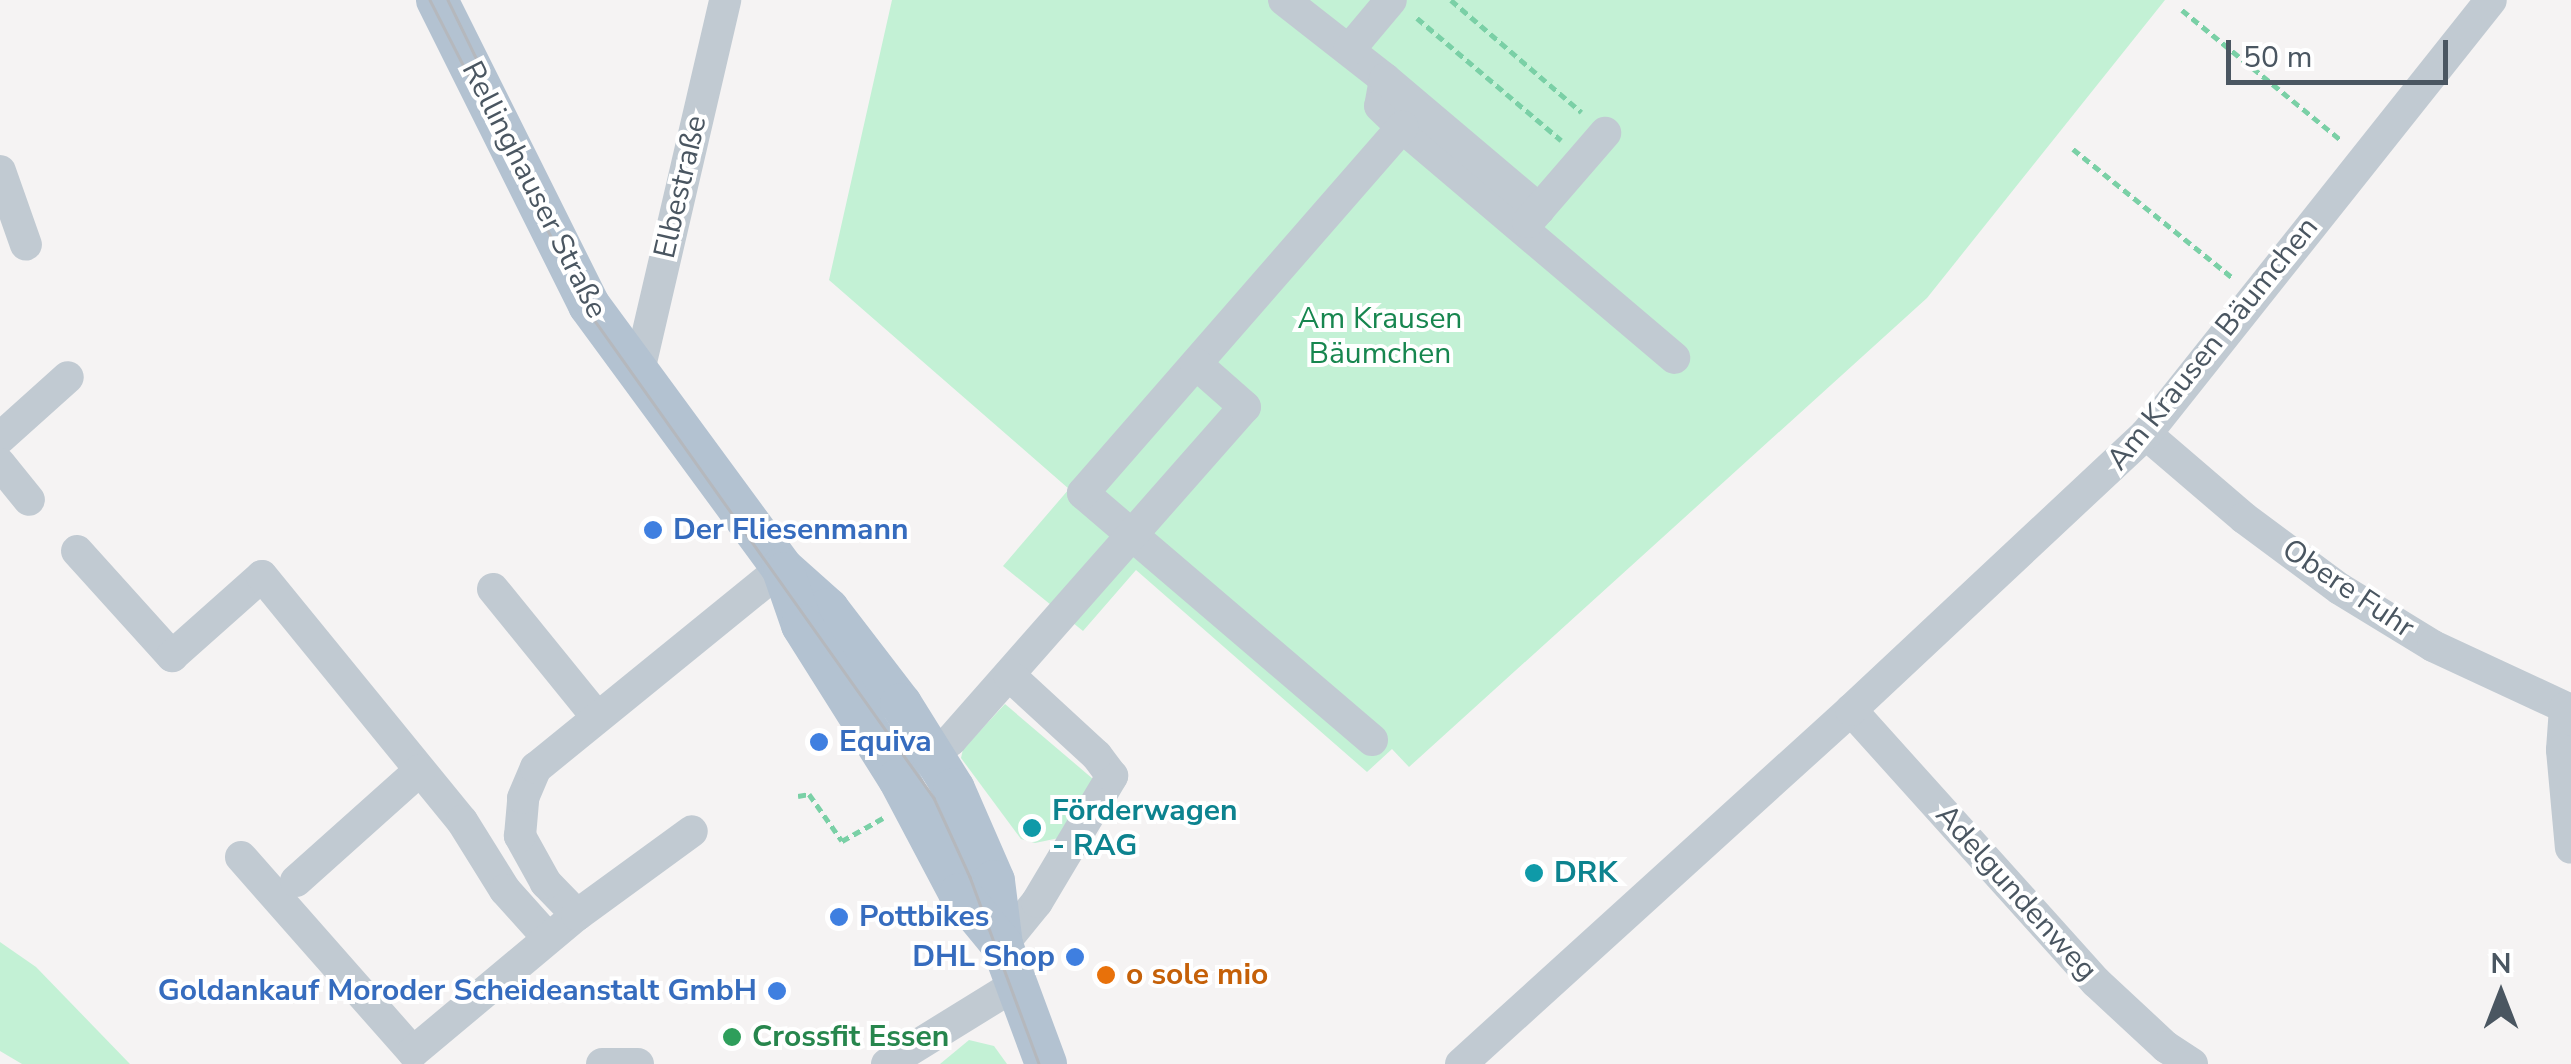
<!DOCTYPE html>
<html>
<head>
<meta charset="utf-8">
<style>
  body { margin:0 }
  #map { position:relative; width:2571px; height:1064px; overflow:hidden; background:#f5f3f3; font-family:"Nunito Sans",sans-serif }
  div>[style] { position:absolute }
  .green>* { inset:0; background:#c3f1d5 }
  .path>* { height:5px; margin-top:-2.5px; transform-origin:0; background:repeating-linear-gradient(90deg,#7ad0a6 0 8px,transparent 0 13px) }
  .minor>* { height:32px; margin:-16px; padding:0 16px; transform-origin:16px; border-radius:16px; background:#c1cad2 }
  .major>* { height:42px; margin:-21px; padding:0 21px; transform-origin:21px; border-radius:21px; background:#b3c2d1 }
  .tram>* { height:2.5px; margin:-1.25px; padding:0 1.25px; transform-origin:1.25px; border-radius:1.25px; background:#b5b8bd }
  .dots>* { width:28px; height:28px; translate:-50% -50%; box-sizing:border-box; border:5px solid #fff; border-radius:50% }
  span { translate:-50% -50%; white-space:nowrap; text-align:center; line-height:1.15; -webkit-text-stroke:8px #fff; paint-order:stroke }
  .street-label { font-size:30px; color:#4a5661 }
  .park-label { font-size:30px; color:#17864f }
  .shop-label { font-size:30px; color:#366cbe; font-weight:700 }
  .left { translate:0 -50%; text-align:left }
  .right { translate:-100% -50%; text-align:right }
  .culture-label { font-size:30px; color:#0d838f; font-weight:700 }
  .food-label { font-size:30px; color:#c56008; font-weight:700 }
  .leisure-label { font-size:30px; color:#27864d; font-weight:700 }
  .north { position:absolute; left:2451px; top:944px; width:100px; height:100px; -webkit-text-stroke:8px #fff; paint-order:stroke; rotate:0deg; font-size:28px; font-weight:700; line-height:40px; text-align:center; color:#4a5661 }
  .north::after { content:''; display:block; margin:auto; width:35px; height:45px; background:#4a5661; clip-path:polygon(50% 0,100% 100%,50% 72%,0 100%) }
  .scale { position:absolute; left:2226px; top:40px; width:222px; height:45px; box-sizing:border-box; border:5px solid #4a5661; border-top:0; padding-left:12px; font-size:30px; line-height:35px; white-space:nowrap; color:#4a5661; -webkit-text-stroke:8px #fff; paint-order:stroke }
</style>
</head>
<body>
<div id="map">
  <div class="green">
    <i style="clip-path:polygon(892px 0,2165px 0,1927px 298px,1409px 767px,1392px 749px,1367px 772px,1136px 570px,1083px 631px,1003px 566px,1069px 489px,829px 280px)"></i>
    <i style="clip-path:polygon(1005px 704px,1093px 779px,1059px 838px,1035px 843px,1021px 839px,961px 758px,963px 749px)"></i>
    <i style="clip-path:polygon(0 942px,36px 967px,130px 1064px,22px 1064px,0 1051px)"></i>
    <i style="clip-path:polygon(969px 1040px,994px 1046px,1007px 1064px,940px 1064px)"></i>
  </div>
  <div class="path">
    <i style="left:1451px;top:0;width:172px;rotate:40.7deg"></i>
    <i style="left:2182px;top:10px;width:207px;rotate:39.3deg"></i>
    <i style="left:1417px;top:18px;width:189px;rotate:40.3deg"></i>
    <i style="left:2073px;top:149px;width:207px;rotate:38.9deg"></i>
    <i style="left:798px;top:796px;width:11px;rotate:-10deg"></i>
    <i style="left:809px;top:794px;width:57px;rotate:54.9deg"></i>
    <i style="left:842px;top:841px;width:47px;rotate:-29.3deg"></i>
  </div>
  <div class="minor">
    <i style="left:1284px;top:0;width:128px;rotate:38deg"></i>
    <i style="left:1385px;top:79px;width:27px;rotate:100deg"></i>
    <i style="left:1380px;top:106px;width:30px;rotate:44deg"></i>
    <i style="left:1402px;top:127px;width:357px;rotate:40.3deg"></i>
    <i style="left:1349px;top:50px;width:65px;rotate:-50deg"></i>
    <i style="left:1385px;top:79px;width:202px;rotate:40.2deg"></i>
    <i style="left:0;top:171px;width:78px;rotate:70.6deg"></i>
    <i style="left:1528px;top:222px;width:118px;rotate:-49.1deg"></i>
    <i style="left:638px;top:375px;width:385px;rotate:-76.9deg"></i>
    <i style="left:2146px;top:434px;width:129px;rotate:40.6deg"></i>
    <i style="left:2244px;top:518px;width:119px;rotate:36.5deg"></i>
    <i style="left:2340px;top:589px;width:109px;rotate:31.5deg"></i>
    <i style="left:2433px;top:646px;width:152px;rotate:24.9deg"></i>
    <i style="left:0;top:438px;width:91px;rotate:-41.9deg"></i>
    <i style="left:0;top:464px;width:46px;rotate:51.1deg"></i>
    <i style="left:77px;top:551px;width:142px;rotate:47.9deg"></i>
    <i style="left:172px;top:656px;width:120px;rotate:-41.6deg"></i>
    <i style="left:262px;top:576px;width:316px;rotate:50.8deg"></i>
    <i style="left:462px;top:821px;width:81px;rotate:58.1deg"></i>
    <i style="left:505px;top:890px;width:64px;rotate:48.1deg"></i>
    <i style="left:493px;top:589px;width:165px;rotate:50.9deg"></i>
    <i style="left:2565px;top:708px;width:42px;rotate:94.1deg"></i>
    <i style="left:2562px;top:750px;width:98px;rotate:84.8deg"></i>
    <i style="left:1851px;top:710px;width:366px;rotate:48deg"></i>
    <i style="left:2096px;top:982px;width:96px;rotate:42.9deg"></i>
    <i style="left:2166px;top:1047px;width:31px;rotate:33deg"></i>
    <i style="left:1372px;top:740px;width:380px;rotate:-139.5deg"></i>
    <i style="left:1083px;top:493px;width:486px;rotate:-48.9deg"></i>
    <i style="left:933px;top:754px;width:23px;rotate:-38deg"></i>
    <i style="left:951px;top:740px;width:444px;rotate:-48.6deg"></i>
    <i style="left:1245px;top:407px;width:65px;rotate:-138.7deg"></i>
    <i style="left:241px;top:857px;width:260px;rotate:48.6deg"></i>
    <i style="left:413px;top:1052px;width:214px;rotate:-39.9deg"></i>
    <i style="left:577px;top:915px;width:45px;rotate:-134.1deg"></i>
    <i style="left:546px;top:883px;width:54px;rotate:-119deg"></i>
    <i style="left:520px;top:836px;width:38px;rotate:-85deg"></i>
    <i style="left:523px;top:798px;width:33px;rotate:-67deg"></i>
    <i style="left:536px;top:768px;width:317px;rotate:-39.1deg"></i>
    <i style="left:296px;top:881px;width:166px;rotate:-41.8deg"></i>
    <i style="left:577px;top:915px;width:142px;rotate:-36.1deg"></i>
    <i style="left:1002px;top:945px;width:55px;rotate:-50.9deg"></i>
    <i style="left:1037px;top:902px;width:147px;rotate:-59.2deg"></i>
    <i style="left:1112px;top:776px;width:26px;rotate:-127deg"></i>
    <i style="left:1096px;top:755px;width:118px;rotate:-137.4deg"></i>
    <i style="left:602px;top:1064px;width:36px"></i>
    <i style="left:887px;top:1064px;width:154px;rotate:-31.7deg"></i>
    <i style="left:1461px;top:1064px;width:527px;rotate:-42.23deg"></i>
    <i style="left:1851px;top:710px;width:404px;rotate:-43.1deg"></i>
    <i style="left:2146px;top:434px;width:554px;rotate:-51.52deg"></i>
  </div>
  <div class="major">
    <i style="left:437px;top:0;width:341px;rotate:63.5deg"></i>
    <i style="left:589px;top:305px;width:326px;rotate:53.7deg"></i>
    <i style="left:782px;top:568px;width:62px;rotate:41.7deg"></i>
    <i style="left:828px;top:609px;width:120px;rotate:52.5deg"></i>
    <i style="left:901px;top:704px;width:100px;rotate:58.1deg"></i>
    <i style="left:954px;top:789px;width:100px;rotate:66.5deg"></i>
    <i style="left:994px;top:881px;width:64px;rotate:82.9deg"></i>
    <i style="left:1002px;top:945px;width:127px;rotate:69.7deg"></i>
    <i style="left:784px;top:573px;width:55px;rotate:70.9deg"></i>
    <i style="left:802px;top:625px;width:182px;rotate:57.8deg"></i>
    <i style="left:899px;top:779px;width:130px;rotate:62.1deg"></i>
    <i style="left:960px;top:894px;width:66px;rotate:50.5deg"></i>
  </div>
  <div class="tram">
    <i style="left:430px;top:0;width:357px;rotate:62.9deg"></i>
    <i style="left:593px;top:318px;width:589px;rotate:54.61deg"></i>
    <i style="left:934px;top:798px;width:87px;rotate:65.5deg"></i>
    <i style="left:970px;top:877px;width:199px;rotate:69.7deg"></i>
    <i style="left:448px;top:0;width:76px;rotate:64.1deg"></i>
  </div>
  <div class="dots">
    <i style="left:653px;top:530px;background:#3f7fe0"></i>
    <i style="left:819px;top:742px;background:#3f7fe0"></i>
    <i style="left:1032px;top:828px;background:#0f9aa8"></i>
    <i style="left:1534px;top:873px;background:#0f9aa8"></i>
    <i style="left:839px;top:917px;background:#3f7fe0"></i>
    <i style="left:1075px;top:957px;background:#3f7fe0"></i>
    <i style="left:1106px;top:975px;background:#e8710a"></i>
    <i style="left:777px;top:991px;background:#3f7fe0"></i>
    <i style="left:732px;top:1037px;background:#2e9e5b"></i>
  </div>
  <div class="street-label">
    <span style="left:681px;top:187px;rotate:-77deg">Elbestraße</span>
    <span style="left:534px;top:190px;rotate:63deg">Rellinghauser Straße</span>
    <span style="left:2213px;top:344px;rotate:-51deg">Am Krausen Bäumchen</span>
    <span style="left:2348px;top:589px;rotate:34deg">Obere Fuhr</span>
    <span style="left:2016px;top:893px;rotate:48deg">Adelgundenweg</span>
  </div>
  <div class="park-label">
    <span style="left:1380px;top:336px">Am Krausen<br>Bäumchen</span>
  </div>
  <div class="shop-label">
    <span class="left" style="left:673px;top:530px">Der Fliesenmann</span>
    <span class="left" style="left:839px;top:742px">Equiva</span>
    <span class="left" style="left:859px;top:917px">Pottbikes</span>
    <span class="right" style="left:1055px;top:957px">DHL Shop</span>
    <span class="right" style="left:757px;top:991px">Goldankauf Moroder Scheideanstalt GmbH</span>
  </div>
  <div class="culture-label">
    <span class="left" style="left:1052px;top:828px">Förderwagen<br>- RAG</span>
    <span class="left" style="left:1554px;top:873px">DRK</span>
  </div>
  <div class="food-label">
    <span class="left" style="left:1126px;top:975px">o sole mio</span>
  </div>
  <div class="leisure-label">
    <span class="left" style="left:752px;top:1037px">Crossfit Essen</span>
  </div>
  <div class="north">N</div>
  <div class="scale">50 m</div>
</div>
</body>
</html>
